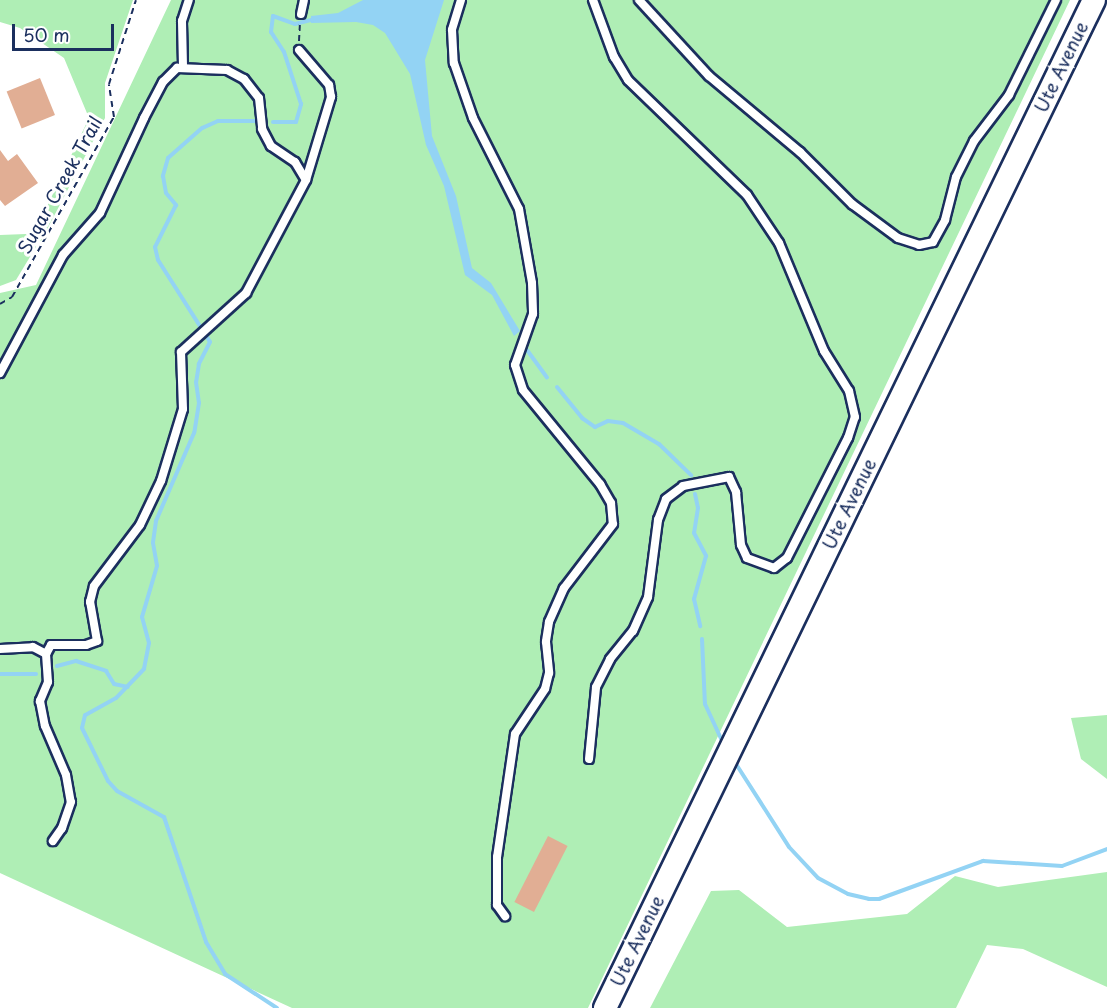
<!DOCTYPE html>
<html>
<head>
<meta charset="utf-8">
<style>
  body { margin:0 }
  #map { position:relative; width:1107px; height:1008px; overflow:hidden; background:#fff; font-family:"Playpen Sans",sans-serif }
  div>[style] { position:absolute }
  .green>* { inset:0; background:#afeeb5 }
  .water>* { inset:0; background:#93d3f4 }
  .stream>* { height:4px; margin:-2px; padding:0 2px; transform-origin:2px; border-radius:2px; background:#93d3f4 }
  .building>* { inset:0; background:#e1ae94; transform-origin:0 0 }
  .path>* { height:2px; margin-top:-1px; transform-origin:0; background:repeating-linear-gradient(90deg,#1b2f5e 0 6px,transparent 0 10.5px) }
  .roads { filter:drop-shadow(2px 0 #1b2f5e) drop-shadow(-2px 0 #1b2f5e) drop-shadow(0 2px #1b2f5e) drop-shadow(0 -2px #1b2f5e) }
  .service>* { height:8px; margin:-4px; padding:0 4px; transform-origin:4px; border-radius:4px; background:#fff }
  .secondary>* { height:22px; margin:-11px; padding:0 11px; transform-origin:11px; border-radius:11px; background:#fff }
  span { translate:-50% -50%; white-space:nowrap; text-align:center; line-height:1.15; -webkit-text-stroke:6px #fff; paint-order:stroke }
  .street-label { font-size:18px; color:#1b2f5e }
  .scale { position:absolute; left:12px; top:24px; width:102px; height:27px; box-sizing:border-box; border:3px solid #1b2f5e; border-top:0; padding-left:8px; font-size:18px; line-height:21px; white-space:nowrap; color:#1b2f5e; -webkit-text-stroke:4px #fff; paint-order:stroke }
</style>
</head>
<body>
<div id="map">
  <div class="green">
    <i style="clip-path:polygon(0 0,133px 0,105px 83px,105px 118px,41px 241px,32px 238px,89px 118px,64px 58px,20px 28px,0 22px)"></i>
    <i style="clip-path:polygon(171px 0,1070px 0,588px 1008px,292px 1008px,0 873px,0 293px,36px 285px)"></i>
    <i style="clip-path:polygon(26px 234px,36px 247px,16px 280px,0 286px,0 235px)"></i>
    <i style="clip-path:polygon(1107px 715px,1107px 779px,1081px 759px,1071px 718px)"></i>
    <i style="clip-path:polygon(1107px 872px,1107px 987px,1023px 949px,987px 945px,956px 1008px,650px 1008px,711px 891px,739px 890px,787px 927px,907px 914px,955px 876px,998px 887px)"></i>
  </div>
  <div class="water">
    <i style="clip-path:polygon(363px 0,444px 0,425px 60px,432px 136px,456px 196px,472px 268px,491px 283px,520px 331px,514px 336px,492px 295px,465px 275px,444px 186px,426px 145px,410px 74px,393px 46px,385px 33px,373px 25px,356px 22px,311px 23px,311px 16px,338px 13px)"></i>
  </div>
  <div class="stream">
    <i style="left:257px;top:121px;width:39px;rotate:180deg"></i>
    <i style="left:218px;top:121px;width:17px;rotate:156deg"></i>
    <i style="left:202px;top:128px;width:45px;rotate:138.6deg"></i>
    <i style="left:168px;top:158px;width:19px;rotate:106deg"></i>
    <i style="left:163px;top:176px;width:17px;rotate:80deg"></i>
    <i style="left:166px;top:193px;width:16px;rotate:50deg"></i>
    <i style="left:176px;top:205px;width:47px;rotate:116.6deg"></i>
    <i style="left:155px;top:247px;width:13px;rotate:77deg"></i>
    <i style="left:158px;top:260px;width:97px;rotate:57.6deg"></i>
    <i style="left:210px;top:342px;width:25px;rotate:117deg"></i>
    <i style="left:199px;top:364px;width:18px;rotate:99deg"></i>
    <i style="left:196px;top:382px;width:21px;rotate:82deg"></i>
    <i style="left:199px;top:403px;width:30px;rotate:99deg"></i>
    <i style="left:194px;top:433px;width:96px;rotate:113.4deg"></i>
    <i style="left:156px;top:521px;width:22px;rotate:98deg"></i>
    <i style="left:153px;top:543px;width:23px;rotate:80deg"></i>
    <i style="left:157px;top:566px;width:53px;rotate:106.4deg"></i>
    <i style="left:142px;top:617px;width:27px;rotate:75deg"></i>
    <i style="left:149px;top:643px;width:26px;rotate:101deg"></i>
    <i style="left:144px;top:669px;width:40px;rotate:134deg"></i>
    <i style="left:116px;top:698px;width:35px;rotate:151deg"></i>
    <i style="left:85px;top:715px;width:13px;rotate:103deg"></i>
    <i style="left:82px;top:728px;width:59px;rotate:63.9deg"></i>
    <i style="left:108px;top:781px;width:13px;rotate:48deg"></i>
    <i style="left:117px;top:791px;width:54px;rotate:29deg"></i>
    <i style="left:164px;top:817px;width:132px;rotate:71.4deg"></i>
    <i style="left:206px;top:942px;width:37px;rotate:59deg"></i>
    <i style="left:225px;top:974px;width:62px;rotate:33.2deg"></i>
    <i style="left:273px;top:122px;width:23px"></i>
    <i style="left:296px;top:122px;width:19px;rotate:-74deg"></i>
    <i style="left:301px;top:104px;width:55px;rotate:-108.1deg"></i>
    <i style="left:284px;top:52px;width:24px;rotate:-123deg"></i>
    <i style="left:271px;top:32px;width:16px;rotate:-83deg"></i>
    <i style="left:273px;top:16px;width:23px;rotate:20deg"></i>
    <i style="left:295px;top:24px;width:21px;rotate:-14deg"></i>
    <i style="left:527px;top:350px;width:34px;rotate:54deg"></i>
    <i style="left:557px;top:387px;width:40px;rotate:51deg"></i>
    <i style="left:582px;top:418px;width:16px;rotate:35deg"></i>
    <i style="left:595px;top:427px;width:14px;rotate:-25deg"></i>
    <i style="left:608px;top:421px;width:15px;rotate:8deg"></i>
    <i style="left:623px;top:423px;width:42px;rotate:30.3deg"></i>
    <i style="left:659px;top:444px;width:45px;rotate:44.1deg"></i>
    <i style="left:695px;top:494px;width:14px;rotate:78deg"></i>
    <i style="left:698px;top:508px;width:25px;rotate:99deg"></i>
    <i style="left:694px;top:533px;width:26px;rotate:62deg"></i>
    <i style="left:706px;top:556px;width:45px;rotate:105.6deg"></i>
    <i style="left:694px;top:599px;width:28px;rotate:77deg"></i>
    <i style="left:702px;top:639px;width:65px;rotate:87.4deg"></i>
    <i style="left:705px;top:704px;width:43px;rotate:65.2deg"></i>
    <i style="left:57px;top:666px;width:20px;rotate:-15deg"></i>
    <i style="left:76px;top:661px;width:32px;rotate:18deg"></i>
    <i style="left:106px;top:671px;width:15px;rotate:58deg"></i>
    <i style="left:114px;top:684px;width:14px;rotate:12deg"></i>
    <i style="left:0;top:674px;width:36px"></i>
    <i style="left:736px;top:764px;width:98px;rotate:57.4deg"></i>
    <i style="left:789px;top:847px;width:42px;rotate:46.9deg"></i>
    <i style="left:818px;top:878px;width:34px;rotate:28deg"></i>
    <i style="left:848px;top:894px;width:22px;rotate:13deg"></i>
    <i style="left:869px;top:899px;width:10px"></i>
    <i style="left:879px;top:899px;width:111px;rotate:-20.1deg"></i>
    <i style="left:983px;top:861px;width:79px;rotate:3.6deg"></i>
    <i style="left:1062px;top:866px;width:48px;rotate:-20.7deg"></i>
  </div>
  <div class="building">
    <i style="left:40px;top:78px;width:40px;height:36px;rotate:68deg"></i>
    <i style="clip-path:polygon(0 150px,8px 161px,17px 154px,38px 183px,5px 206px,0 200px)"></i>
    <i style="left:548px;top:836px;width:22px;height:74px;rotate:27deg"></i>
  </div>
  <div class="path">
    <i style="left:299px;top:41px;width:18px;rotate:-87deg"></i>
    <i style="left:0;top:304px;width:14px;rotate:-30deg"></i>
    <i style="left:12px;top:297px;width:207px;rotate:-60.5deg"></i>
    <i style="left:114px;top:117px;width:33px;rotate:-99deg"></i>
    <i style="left:109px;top:84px;width:88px;rotate:-72.2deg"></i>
  </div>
  <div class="roads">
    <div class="service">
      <i style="left:461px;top:0;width:31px;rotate:107deg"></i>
      <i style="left:452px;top:30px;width:33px;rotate:87deg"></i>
      <i style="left:454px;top:63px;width:58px;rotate:70.9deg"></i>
      <i style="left:473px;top:118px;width:102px;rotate:63.2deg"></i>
      <i style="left:519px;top:209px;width:75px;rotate:80deg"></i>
      <i style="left:532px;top:283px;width:31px;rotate:88deg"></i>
      <i style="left:533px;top:314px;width:54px;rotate:109.4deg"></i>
      <i style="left:515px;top:365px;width:26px;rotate:72deg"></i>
      <i style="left:523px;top:390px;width:122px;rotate:50.7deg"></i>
      <i style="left:600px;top:484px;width:22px;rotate:60deg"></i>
      <i style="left:611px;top:503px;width:21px;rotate:85deg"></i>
      <i style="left:613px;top:524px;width:81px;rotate:127.4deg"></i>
      <i style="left:564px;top:588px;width:37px;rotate:114deg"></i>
      <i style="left:549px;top:622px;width:20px;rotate:99deg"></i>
      <i style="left:546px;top:642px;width:31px;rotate:84deg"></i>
      <i style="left:549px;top:673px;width:16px;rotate:104deg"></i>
      <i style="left:545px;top:689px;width:54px;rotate:123.7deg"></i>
      <i style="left:515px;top:734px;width:124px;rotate:98.3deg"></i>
      <i style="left:497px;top:857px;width:48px;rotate:90deg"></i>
      <i style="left:497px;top:905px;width:14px;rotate:54deg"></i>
      <i style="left:639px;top:0;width:103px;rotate:47.4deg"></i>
      <i style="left:709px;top:76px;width:119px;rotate:39.9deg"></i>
      <i style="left:800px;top:152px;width:74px;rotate:45deg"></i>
      <i style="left:852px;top:204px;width:57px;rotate:36.5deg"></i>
      <i style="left:898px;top:238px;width:22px;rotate:18deg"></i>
      <i style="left:919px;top:245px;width:14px;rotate:-12deg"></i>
      <i style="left:933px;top:242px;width:25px;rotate:-61deg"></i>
      <i style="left:945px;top:220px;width:44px;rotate:-75.7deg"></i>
      <i style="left:956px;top:177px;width:40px;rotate:-63.4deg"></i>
      <i style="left:974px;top:141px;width:58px;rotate:-52.7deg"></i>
      <i style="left:1009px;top:95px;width:106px;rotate:-63.7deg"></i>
      <i style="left:301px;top:14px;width:14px;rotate:-78deg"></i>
      <i style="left:183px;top:66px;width:45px;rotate:-91.3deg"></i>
      <i style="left:182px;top:21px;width:22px;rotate:-72deg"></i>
      <i style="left:0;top:373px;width:134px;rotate:-61.9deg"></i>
      <i style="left:63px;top:255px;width:56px;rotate:-48.6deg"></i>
      <i style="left:100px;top:213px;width:105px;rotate:-65.1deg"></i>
      <i style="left:144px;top:118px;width:41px;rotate:-62.2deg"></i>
      <i style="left:163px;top:82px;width:20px;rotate:-45deg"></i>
      <i style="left:177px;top:68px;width:50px;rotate:2.3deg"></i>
      <i style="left:227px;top:70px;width:19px;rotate:28deg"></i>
      <i style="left:244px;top:79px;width:24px;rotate:52deg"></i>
      <i style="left:259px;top:98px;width:31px;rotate:84deg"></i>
      <i style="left:262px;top:129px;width:19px;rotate:62deg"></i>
      <i style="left:271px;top:146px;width:29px;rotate:34deg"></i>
      <i style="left:295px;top:162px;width:21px;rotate:59deg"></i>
      <i style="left:306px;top:180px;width:87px;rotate:-73.2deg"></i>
      <i style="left:331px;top:97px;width:12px;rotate:-99deg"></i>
      <i style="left:329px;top:85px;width:46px;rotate:-130.6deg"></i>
      <i style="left:0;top:649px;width:33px;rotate:-3deg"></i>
      <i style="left:33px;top:647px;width:15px;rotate:28deg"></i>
      <i style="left:46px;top:654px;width:28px;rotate:86deg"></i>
      <i style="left:48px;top:682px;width:21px;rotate:113deg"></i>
      <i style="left:40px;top:701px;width:25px;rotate:79deg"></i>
      <i style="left:45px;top:726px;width:53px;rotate:66.8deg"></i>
      <i style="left:66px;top:775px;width:27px;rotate:80deg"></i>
      <i style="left:71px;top:802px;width:28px;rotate:109deg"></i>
      <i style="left:62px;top:828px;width:16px;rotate:125deg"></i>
      <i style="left:46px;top:654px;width:10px;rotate:-61deg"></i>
      <i style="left:51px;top:645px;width:35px"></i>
      <i style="left:86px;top:645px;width:12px;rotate:-20deg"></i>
      <i style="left:97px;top:641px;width:40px;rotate:-100deg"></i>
      <i style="left:90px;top:602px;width:16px;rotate:-76deg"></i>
      <i style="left:94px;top:586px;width:76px;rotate:-53deg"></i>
      <i style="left:140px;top:525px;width:49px;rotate:-64.5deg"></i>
      <i style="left:161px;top:481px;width:75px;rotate:-73deg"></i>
      <i style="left:183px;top:409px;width:57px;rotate:-92deg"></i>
      <i style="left:181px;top:352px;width:88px;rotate:-42.2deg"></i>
      <i style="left:246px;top:293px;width:128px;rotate:-62deg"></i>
      <i style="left:589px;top:759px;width:72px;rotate:-84.4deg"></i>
      <i style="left:596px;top:687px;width:31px;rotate:-63deg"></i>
      <i style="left:610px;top:659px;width:36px;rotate:-51deg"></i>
      <i style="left:633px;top:631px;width:37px;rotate:-66deg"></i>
      <i style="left:648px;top:597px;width:78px;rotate:-82.6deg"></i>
      <i style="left:658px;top:520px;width:22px;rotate:-69deg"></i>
      <i style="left:666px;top:499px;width:21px;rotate:-37deg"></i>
      <i style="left:683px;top:486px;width:47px;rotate:-11.1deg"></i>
      <i style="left:729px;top:477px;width:17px;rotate:65deg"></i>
      <i style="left:736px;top:492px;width:53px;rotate:84.6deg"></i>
      <i style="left:741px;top:545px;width:14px;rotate:65deg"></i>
      <i style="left:747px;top:558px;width:29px;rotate:20deg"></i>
      <i style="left:774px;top:568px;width:16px;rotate:-38deg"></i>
      <i style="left:787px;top:558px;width:135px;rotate:-63.1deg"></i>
      <i style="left:848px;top:438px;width:22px;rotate:-72deg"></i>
      <i style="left:855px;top:417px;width:27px;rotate:-103deg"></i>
      <i style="left:849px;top:391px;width:47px;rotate:-122deg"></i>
      <i style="left:824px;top:351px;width:117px;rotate:-112.6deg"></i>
      <i style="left:779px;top:243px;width:58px;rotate:-123.7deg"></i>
      <i style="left:747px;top:195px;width:165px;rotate:-136deg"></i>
      <i style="left:628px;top:80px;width:27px;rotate:-121deg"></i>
      <i style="left:614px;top:57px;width:61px;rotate:-110.2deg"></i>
    </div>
    <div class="secondary">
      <i style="left:605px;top:1008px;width:1120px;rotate:-64.12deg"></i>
    </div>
  </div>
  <div class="street-label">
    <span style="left:1061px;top:67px;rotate:-64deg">Ute Avenue</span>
    <span style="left:60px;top:185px;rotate:-61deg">Sugar Creek Trail</span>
    <span style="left:849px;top:504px;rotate:-64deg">Ute Avenue</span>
    <span style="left:637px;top:941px;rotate:-64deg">Ute Avenue</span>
  </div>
  <div class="scale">50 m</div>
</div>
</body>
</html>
